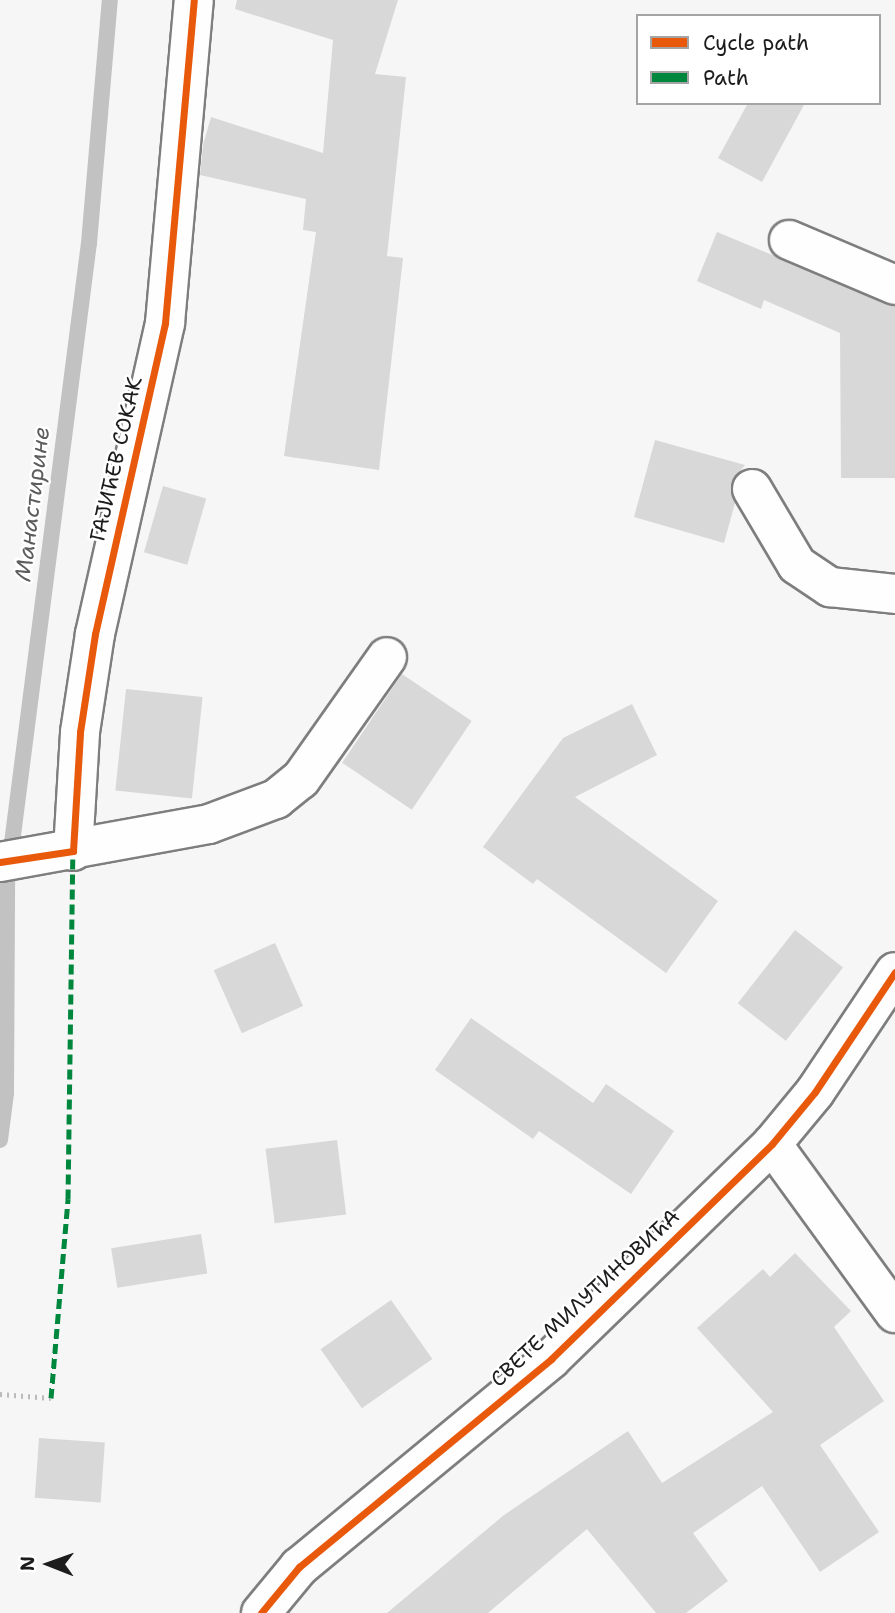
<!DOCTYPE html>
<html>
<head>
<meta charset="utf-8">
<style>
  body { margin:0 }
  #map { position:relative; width:895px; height:1613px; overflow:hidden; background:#f6f6f6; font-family:"Shantell Sans",sans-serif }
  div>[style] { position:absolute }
  .stream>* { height:16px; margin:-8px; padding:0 8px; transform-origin:8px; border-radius:8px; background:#c2c2c2 }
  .building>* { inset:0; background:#d8d8d8; transform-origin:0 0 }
  .path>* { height:4.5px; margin-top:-2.25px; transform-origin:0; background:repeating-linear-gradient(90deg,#bababa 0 2px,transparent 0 7px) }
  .roads { filter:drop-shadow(2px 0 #7e7e7e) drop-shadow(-2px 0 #7e7e7e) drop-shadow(0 2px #7e7e7e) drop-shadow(0 -2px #7e7e7e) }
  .minor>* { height:38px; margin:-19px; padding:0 19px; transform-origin:19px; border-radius:19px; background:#fefefe }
  .quiet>* { height:5px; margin-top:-2.5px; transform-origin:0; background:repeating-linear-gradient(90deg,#00873e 0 10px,transparent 0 15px) }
  .cycleway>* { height:7px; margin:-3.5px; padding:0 3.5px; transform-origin:3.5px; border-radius:3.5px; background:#e8590c }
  span { translate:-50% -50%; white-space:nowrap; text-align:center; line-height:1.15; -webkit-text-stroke:5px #fff; paint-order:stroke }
  .street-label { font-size:21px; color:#1c1c1c }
  .water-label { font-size:23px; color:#5d5d5d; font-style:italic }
  .legend { position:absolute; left:636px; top:14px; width:245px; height:91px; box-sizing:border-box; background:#fff; border:2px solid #a4a4a4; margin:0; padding:9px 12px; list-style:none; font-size:21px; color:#1c1c1c }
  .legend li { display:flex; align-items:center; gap:14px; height:35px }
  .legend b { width:35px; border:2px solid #a4a4a4 }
  .north { position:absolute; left:14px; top:1529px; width:70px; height:70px; -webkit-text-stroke:5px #fff; paint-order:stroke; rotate:271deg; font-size:19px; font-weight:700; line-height:28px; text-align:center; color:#1c1c1c }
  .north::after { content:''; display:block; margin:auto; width:24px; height:32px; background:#1c1c1c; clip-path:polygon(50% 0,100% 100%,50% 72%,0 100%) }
</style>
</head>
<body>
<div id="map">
  <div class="stream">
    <i style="left:0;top:1140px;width:47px;rotate:-82.7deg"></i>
    <i style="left:6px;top:1093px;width:211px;rotate:-89.7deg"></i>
    <i style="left:7px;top:882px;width:644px;rotate:-82.69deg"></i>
    <i style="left:89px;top:243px;width:244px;rotate:-85.1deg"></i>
  </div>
  <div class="building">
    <i style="clip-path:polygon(237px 0,398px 0,375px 74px,406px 77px,387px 256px,403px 258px,379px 470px,284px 456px,316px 232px,303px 230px,306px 199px,200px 175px,203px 145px,211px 117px,323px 153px,333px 40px,235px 9px)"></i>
    <i style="clip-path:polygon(748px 103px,805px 103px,762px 182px,718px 158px)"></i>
    <i style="clip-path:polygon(717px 232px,895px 306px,895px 478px,841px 478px,840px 333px,764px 300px,761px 309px,697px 281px)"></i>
    <i style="clip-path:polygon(655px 440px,745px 465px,733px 479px,735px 503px,724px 543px,634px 517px)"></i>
    <i style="left:163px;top:486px;width:45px;height:69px;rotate:16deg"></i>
    <i style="left:402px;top:674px;width:84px;height:107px;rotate:34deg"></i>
    <i style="left:126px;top:689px;width:77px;height:102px;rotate:6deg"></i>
    <i style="clip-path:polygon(632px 704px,657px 755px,575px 797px,718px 901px,666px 973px,537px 879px,533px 884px,483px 847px,563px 738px)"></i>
    <i style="left:795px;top:930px;width:61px;height:93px;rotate:38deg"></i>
    <i style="left:275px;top:943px;width:69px;height:67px;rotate:66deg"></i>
    <i style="clip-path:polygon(471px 1018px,593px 1103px,606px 1084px,674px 1131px,631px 1194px,539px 1131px,533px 1139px,435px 1070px)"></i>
    <i style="left:337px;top:1140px;width:75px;height:72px;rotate:83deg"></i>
    <i style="left:201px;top:1234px;width:40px;height:91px;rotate:81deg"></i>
    <i style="clip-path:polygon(795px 1253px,851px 1311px,834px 1327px,884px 1401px,820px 1445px,879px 1532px,820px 1572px,762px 1486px,693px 1533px,728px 1581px,686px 1613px,656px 1613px,587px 1529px,488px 1613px,387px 1613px,504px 1515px,628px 1431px,662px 1483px,773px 1412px,697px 1328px,763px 1269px,770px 1277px)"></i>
    <i style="left:391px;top:1300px;width:72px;height:86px;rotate:55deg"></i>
    <i style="left:39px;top:1438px;width:66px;height:60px;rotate:4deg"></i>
  </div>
  <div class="path">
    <i style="left:0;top:1394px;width:51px;rotate:4.5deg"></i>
  </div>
  <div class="roads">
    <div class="minor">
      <i style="left:789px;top:240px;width:115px;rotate:23deg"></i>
      <i style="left:752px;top:489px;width:88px;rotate:59.4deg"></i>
      <i style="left:797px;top:565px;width:40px;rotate:34deg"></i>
      <i style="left:830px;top:587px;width:65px;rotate:6.1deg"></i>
      <i style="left:73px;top:851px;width:119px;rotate:-86.6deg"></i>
      <i style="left:80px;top:732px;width:99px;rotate:-81.3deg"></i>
      <i style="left:95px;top:634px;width:319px;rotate:-77.3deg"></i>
      <i style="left:165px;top:323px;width:324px;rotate:-84.9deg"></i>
      <i style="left:0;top:862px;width:212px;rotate:-10.3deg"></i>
      <i style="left:209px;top:824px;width:72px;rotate:-20.5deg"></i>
      <i style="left:276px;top:799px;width:32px;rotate:-39deg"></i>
      <i style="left:301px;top:779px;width:149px;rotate:-54.8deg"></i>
      <i style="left:772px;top:1144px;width:209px;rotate:54deg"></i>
      <i style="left:261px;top:1613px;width:60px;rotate:-50.4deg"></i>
      <i style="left:299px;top:1567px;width:327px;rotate:-39.5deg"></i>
      <i style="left:551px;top:1359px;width:308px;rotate:-44.2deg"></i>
      <i style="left:772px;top:1144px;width:67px;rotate:-50.4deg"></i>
      <i style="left:815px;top:1092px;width:144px;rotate:-56.3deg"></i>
    </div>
  </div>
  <div class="quiet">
    <i style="left:51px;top:1398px;width:200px;rotate:-85.1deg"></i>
    <i style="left:68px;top:1199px;width:348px;rotate:-89.2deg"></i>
  </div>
  <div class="cycleway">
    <i style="left:0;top:862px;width:74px;rotate:-8.6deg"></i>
    <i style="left:73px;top:851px;width:119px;rotate:-86.6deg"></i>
    <i style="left:80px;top:732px;width:99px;rotate:-81.3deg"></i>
    <i style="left:95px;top:634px;width:319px;rotate:-77.3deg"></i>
    <i style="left:165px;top:323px;width:324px;rotate:-84.9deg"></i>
    <i style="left:261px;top:1613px;width:60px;rotate:-50.4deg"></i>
    <i style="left:299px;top:1567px;width:327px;rotate:-39.5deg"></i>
    <i style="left:551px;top:1359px;width:308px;rotate:-44.2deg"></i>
    <i style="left:772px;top:1144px;width:67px;rotate:-50.4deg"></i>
    <i style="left:815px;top:1092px;width:144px;rotate:-56.3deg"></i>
  </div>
  <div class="street-label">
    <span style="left:116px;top:459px;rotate:-77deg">ГАЈИЋЕВ СОКАК</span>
    <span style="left:585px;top:1298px;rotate:-43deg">СВЕТЕ МИЛУТИНОВИЋА</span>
  </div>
  <div class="water-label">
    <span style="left:32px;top:504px;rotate:-83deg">Манастирине</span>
  </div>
  <ul class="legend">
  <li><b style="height:9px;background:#e8590c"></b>Cycle path</li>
  <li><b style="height:9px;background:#00873e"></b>Path</li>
  </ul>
  <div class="north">N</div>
</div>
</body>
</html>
